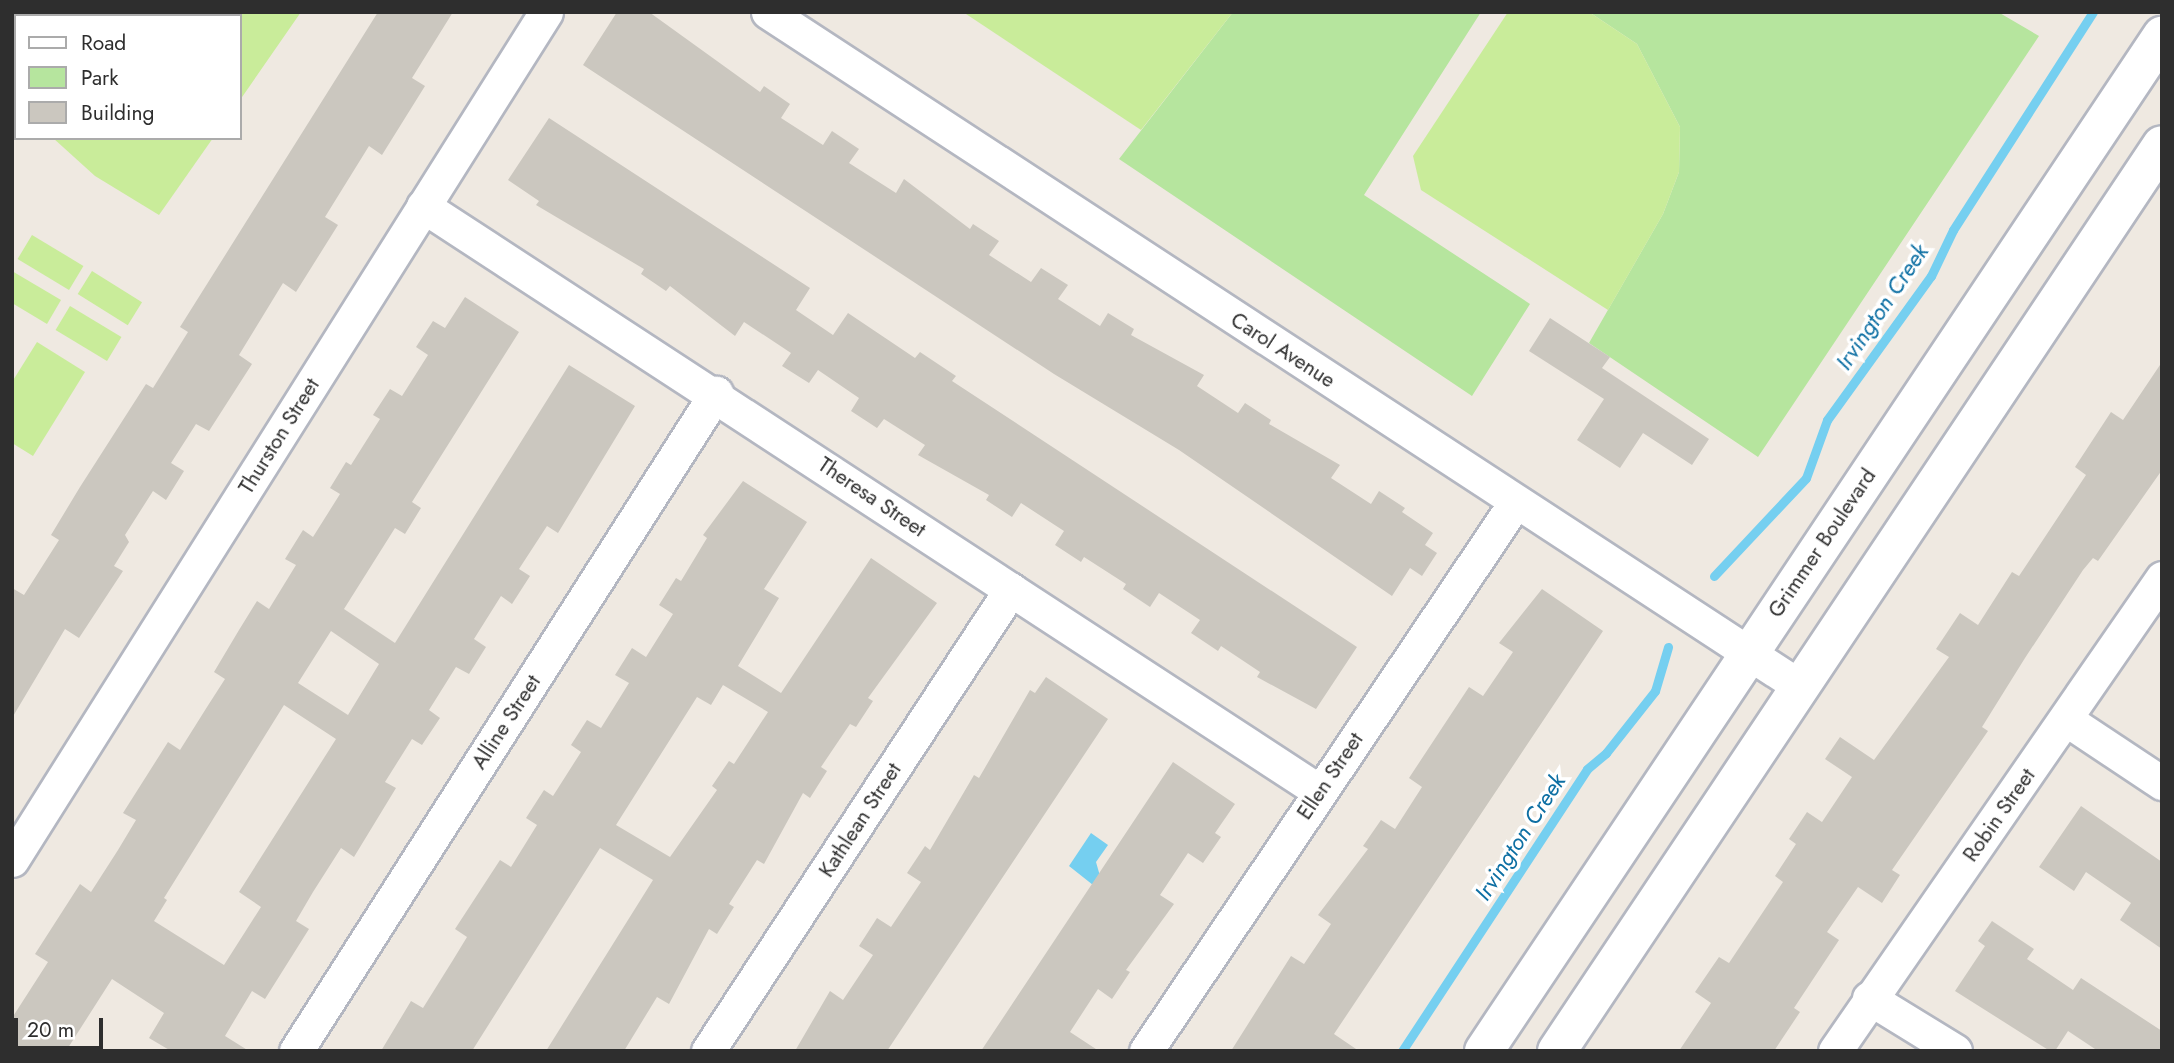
<!DOCTYPE html>
<html>
<head>
<meta charset="utf-8">
<style>
  body { margin:0 }
  #map { position:relative; width:2174px; height:1063px; overflow:hidden; background:#efe9e1; font-family:Jost,sans-serif }
  div>[style] { position:absolute }
  .green>* { inset:0; background:#b6e59e }
  .pitch>* { inset:0; background:#c9ec9a; transform-origin:0 0 }
  .water>* { inset:0; background:#75cff0 }
  .stream>* { height:9px; margin:-4.5px; padding:0 4.5px; transform-origin:4.5px; border-radius:4.5px; background:#75cff0 }
  .building>* { inset:0; background:#cbc7bf }
  .roads { filter:drop-shadow(2px 0 #b4b7c1) drop-shadow(-2px 0 #b4b7c1) drop-shadow(0 2px #b4b7c1) drop-shadow(0 -2px #b4b7c1) }
  .minor>* { height:33px; margin:-16.5px; padding:0 16.5px; transform-origin:16.5px; border-radius:16.5px; background:#fff }
  .secondary>* { height:38px; margin:-19px; padding:0 19px; transform-origin:19px; border-radius:19px; background:#fff }
  span { translate:-50% -50%; white-space:nowrap; text-align:center; line-height:1.15; -webkit-text-stroke:7px #fff; paint-order:stroke }
  .street-label { font-size:21px; color:#2e2e2e }
  .water-label { font-size:23px; color:#0d6fa3; font-style:italic }
  .frame { position:absolute; inset:0; border:14px solid #2e2e2e; pointer-events:none }
  .legend { position:absolute; left:14px; top:14px; width:228px; height:126px; box-sizing:border-box; background:#fff; border:2px solid #ababab; margin:0; padding:9px 12px; list-style:none; font-size:21px; color:#2e2e2e }
  .legend li { display:flex; align-items:center; gap:14px; height:35px }
  .legend b { width:35px; border:2px solid #ababab }
  .scale { position:absolute; left:14px; top:1018px; width:89px; height:32px; box-sizing:border-box; border:4px solid #2e2e2e; border-top:0; padding-left:9px; font-size:21px; line-height:24px; white-space:nowrap; color:#2e2e2e; -webkit-text-stroke:5px #fff; paint-order:stroke }
</style>
</head>
<body>
<div id="map">
  <div class="green">
    <i style="clip-path:polygon(1233px 12px,1481px 12px,1364px 195px,1530px 304px,1472px 396px,1119px 159px)"></i>
    <i style="clip-path:polygon(1589px 12px,1998px 12px,2039px 36px,1758px 457px,1589px 343px,1663px 214px,1679px 172px,1680px 127px,1637px 44px)"></i>
  </div>
  <div class="pitch">
    <i style="clip-path:polygon(12px 12px,301px 12px,240px 100px,240px 16px,16px 16px,16px 100px)"></i>
    <i style="clip-path:polygon(963px 12px,1233px 12px,1141px 130px)"></i>
    <i style="clip-path:polygon(1508px 12px,1589px 12px,1637px 44px,1680px 127px,1679px 172px,1663px 214px,1608px 310px,1421px 190px,1413px 156px)"></i>
    <i style="clip-path:polygon(53px 138px,213px 138px,159px 215px,95px 176px)"></i>
    <i style="left:32px;top:235px;width:60px;height:28px;rotate:31deg"></i>
    <i style="clip-path:polygon(12px 271px,61px 300px,47px 324px,12px 303px)"></i>
    <i style="left:92px;top:271px;width:59px;height:27px;rotate:32deg"></i>
    <i style="left:70px;top:306px;width:60px;height:28px;rotate:31deg"></i>
    <i style="clip-path:polygon(37px 342px,85px 372px,33px 456px,12px 443px,12px 382px)"></i>
  </div>
  <div class="water">
    <i style="clip-path:polygon(1091px 833px,1108px 845px,1096px 862px,1100px 876px,1093px 885px,1069px 866px)"></i>
  </div>
  <div class="stream">
    <i style="left:1714px;top:576px;width:134px;rotate:-46.8deg"></i>
    <i style="left:1806px;top:478px;width:62px;rotate:-70.1deg"></i>
    <i style="left:1827px;top:420px;width:178px;rotate:-54.2deg"></i>
    <i style="left:1931px;top:276px;width:51px;rotate:-64.4deg"></i>
    <i style="left:1953px;top:230px;width:259px;rotate:-57.3deg"></i>
    <i style="left:1402px;top:1051px;width:337px;rotate:-56.7deg"></i>
    <i style="left:1587px;top:769px;width:25px;rotate:-40deg"></i>
    <i style="left:1606px;top:753px;width:79px;rotate:-51.7deg"></i>
    <i style="left:1655px;top:691px;width:46px;rotate:-73.5deg"></i>
  </div>
  <div class="building">
    <i style="clip-path:polygon(378px 12px,453px 12px,412px 78px,425px 86px,382px 155px,369px 146px,325px 217px,338px 225px,296px 292px,283px 283px,239px 355px,252px 364px,209px 431px,196px 424px,171px 463px,184px 471px,166px 500px,153px 491px,125px 535px,129px 542px,114px 566px,123px 571px,79px 638px,65px 629px,12px 718px,12px 588px,24px 595px,59px 540px,51px 535px,80px 487px,146px 384px,153px 388px,188px 332px,180px 327px)"></i>
    <i style="clip-path:polygon(617px 12px,649px 12px,760px 92px,764px 86px,790px 104px,781px 118px,823px 145px,832px 131px,859px 149px,849px 163px,896px 193px,904px 179px,970px 229px,973px 224px,999px 241px,989px 255px,1031px 282px,1041px 268px,1068px 285px,1058px 299px,1100px 326px,1108px 313px,1134px 329px,1131px 335px,1204px 375px,1197px 386px,1238px 413px,1245px 403px,1271px 420px,1269px 424px,1340px 465px,1331px 478px,1371px 504px,1379px 491px,1405px 508px,1402px 512px,1433px 533px,1425px 545px,1437px 553px,1422px 576px,1410px 568px,1392px 596px,1179px 450px,1054px 374px,583px 65px)"></i>
    <i style="clip-path:polygon(549px 118px,810px 288px,796px 310px,833px 335px,848px 313px,915px 358px,920px 352px,956px 376px,952px 381px,1357px 647px,1316px 709px,1257px 677px,1260px 672px,1221px 646px,1218px 651px,1191px 633px,1200px 620px,1159px 593px,1150px 607px,1123px 589px,1126px 584px,1084px 557px,1081px 562px,1055px 545px,1064px 531px,1021px 503px,1012px 517px,986px 500px,989px 495px,918px 455px,925px 445px,884px 419px,877px 428px,851px 411px,859px 398px,818px 370px,809px 383px,782px 366px,791px 353px,744px 322px,735px 336px,670px 286px,666px 291px,641px 274px,644px 269px,536px 205px,539px 201px,508px 180px)"></i>
    <i style="clip-path:polygon(evenodd,465px 297px,519px 332px,412px 502px,421px 508px,405px 534px,395px 528px,344px 609px,395px 643px,569px 365px,635px 406px,558px 533px,547px 526px,519px 569px,530px 576px,512px 604px,501px 596px,474px 639px,486px 647px,469px 674px,456px 667px,429px 710px,440px 718px,422px 745px,412px 739px,385px 782px,396px 788px,354px 857px,341px 848px,313px 892px,296px 921px,309px 929px,265px 999px,252px 991px,225px 1036px,249px 1051px,171px 1051px,149px 1038px,164px 1013px,112px 979px,66px 1051px,12px 1051px,12px 1018px,48px 962px,35px 954px,80px 884px,91px 892px,118px 850px,136px 820px,123px 813px,168px 742px,180px 750px,207px 707px,225px 679px,214px 672px,239px 630px,257px 601px,269px 609px,296px 565px,285px 559px,303px 530px,313px 537px,340px 494px,330px 488px,346px 462px,351px 465px,380px 419px,373px 415px,390px 389px,402px 396px,428px 355px,416px 347px,433px 321px,445px 328px,465px 297px,331px 631px,379px 664px,348px 715px,298px 683px,331px 631px,465px 297px,284px 705px,336px 739px,239px 892px,261px 907px,224px 965px,154px 921px,167px 900px,164px 898px,284px 705px)"></i>
    <i style="clip-path:polygon(1550px 318px,1610px 357px,1602px 368px,1709px 439px,1692px 465px,1643px 433px,1620px 468px,1577px 440px,1604px 399px,1529px 351px)"></i>
    <i style="clip-path:polygon(2162px 362px,2162px 470px,2098px 561px,2093px 558px,2083px 570px,2025px 658px,1982px 727px,1988px 731px,1892px 870px,1900px 875px,1882px 903px,1858px 887px,1827px 932px,1839px 940px,1794px 1008px,1800px 1012px,1774px 1051px,1679px 1051px,1711px 1003px,1695px 992px,1719px 957px,1729px 963px,1783px 882px,1775px 876px,1796px 844px,1789px 839px,1807px 812px,1822px 822px,1852px 777px,1825px 759px,1840px 737px,1874px 760px,1949px 657px,1936px 649px,1960px 613px,1978px 625px,2012px 572px,2019px 576px,2086px 475px,2075px 467px,2111px 412px,2123px 420px)"></i>
    <i style="clip-path:polygon(evenodd,743px 481px,807px 522px,764px 589px,779px 598px,738px 666px,781px 693px,871px 558px,937px 603px,868px 698px,873px 701px,856px 727px,850px 724px,821px 767px,827px 771px,810px 798px,803px 793px,764px 864px,757px 860px,729px 904px,734px 907px,717px 934px,709px 929px,669px 1004px,657px 997px,624px 1051px,546px 1051px,653px 880px,600px 848px,472px 1051px,381px 1051px,411px 1001px,423px 1008px,453px 960px,467px 937px,455px 929px,500px 860px,511px 867px,537px 825px,526px 818px,544px 790px,553px 796px,581px 752px,571px 745px,587px 720px,601px 728px,629px 683px,615px 675px,632px 648px,646px 657px,673px 614px,659px 605px,676px 578px,681px 581px,707px 538px,703px 535px,743px 481px,723px 685px,768px 712px,734px 764px,729px 761px,712px 786px,717px 790px,670px 857px,616px 825px,697px 697px,711px 705px,723px 685px)"></i>
    <i style="clip-path:polygon(1542px 589px,1603px 631px,1334px 1034px,1359px 1051px,1231px 1051px,1291px 956px,1304px 964px,1331px 924px,1318px 915px,1368px 849px,1363px 846px,1381px 820px,1395px 829px,1422px 787px,1409px 778px,1469px 687px,1483px 696px,1513px 652px,1499px 643px)"></i>
    <i style="clip-path:polygon(1046px 677px,1108px 719px,887px 1051px,795px 1051px,830px 991px,843px 1000px,873px 955px,859px 946px,877px 918px,891px 927px,921px 882px,907px 873px,925px 846px,930px 850px,974px 775px,979px 778px,1030px 690px,1035px 693px)"></i>
    <i style="clip-path:polygon(1173px 762px,1235px 804px,1215px 833px,1221px 837px,1203px 863px,1188px 853px,1160px 895px,1174px 904px,1126px 970px,1130px 972px,1112px 999px,1098px 989px,1070px 1032px,1099px 1051px,981px 1051px)"></i>
    <i style="clip-path:polygon(2081px 806px,2162px 862px,2162px 949px,2120px 920px,2131px 903px,2086px 872px,2074px 891px,2039px 867px)"></i>
    <i style="clip-path:polygon(1992px 921px,2034px 949px,2027px 959px,2073px 990px,2081px 978px,2162px 1031px,2162px 1051px,2098px 1051px,2068px 1031px,2055px 1051px,2050px 1051px,1955px 991px,1985px 946px,1978px 941px)"></i>
  </div>
  <div class="roads">
    <div class="minor">
      <i style="left:768px;top:12px;width:1232px;rotate:33.17deg"></i>
      <i style="left:423px;top:206px;width:1070px;rotate:33.14deg"></i>
      <i style="left:2067px;top:720px;width:114px;rotate:33.6deg"></i>
      <i style="left:12px;top:860px;width:1002px;rotate:-57.8deg"></i>
      <i style="left:1869px;top:998px;width:101px;rotate:31.6deg"></i>
      <i style="left:296px;top:1051px;width:781px;rotate:-57.45deg"></i>
      <i style="left:708px;top:1051px;width:552px;rotate:-56.74deg"></i>
      <i style="left:1146px;top:1051px;width:661px;rotate:-56.05deg"></i>
      <i style="left:1835px;top:1051px;width:575px;rotate:-55.34deg"></i>
    </div>
    <div class="secondary">
      <i style="left:1484px;top:1051px;width:1221px;rotate:-56.26deg"></i>
      <i style="left:1557px;top:1051px;width:1089px;rotate:-56.27deg"></i>
    </div>
  </div>
  <div class="street-label">
    <span style="left:1283px;top:350px;rotate:33deg">Carol Avenue</span>
    <span style="left:279px;top:436px;rotate:-58deg">Thurston Street</span>
    <span style="left:872px;top:497px;rotate:34deg">Theresa Street</span>
    <span style="left:1822px;top:543px;rotate:-56deg">Grimmer Boulevard</span>
    <span style="left:506px;top:722px;rotate:-57deg">Alline Street</span>
    <span style="left:1330px;top:776px;rotate:-56deg">Ellen Street</span>
    <span style="left:1999px;top:815px;rotate:-55deg">Robin Street</span>
    <span style="left:860px;top:820px;rotate:-57deg">Kathlean Street</span>
  </div>
  <div class="water-label">
    <span style="left:1882px;top:307px;rotate:-56deg">Irvington Creek</span>
    <span style="left:1520px;top:837px;rotate:-57deg">Irvington Creek</span>
  </div>
  <div class="frame"></div>
  <ul class="legend">
  <li><b style="height:9px;background:#fff"></b>Road</li>
  <li><b style="height:19px;background:#b6e59e"></b>Park</li>
  <li><b style="height:19px;background:#cbc7bf"></b>Building</li>
  </ul>
  <div class="scale">20 m</div>
</div>
</body>
</html>
